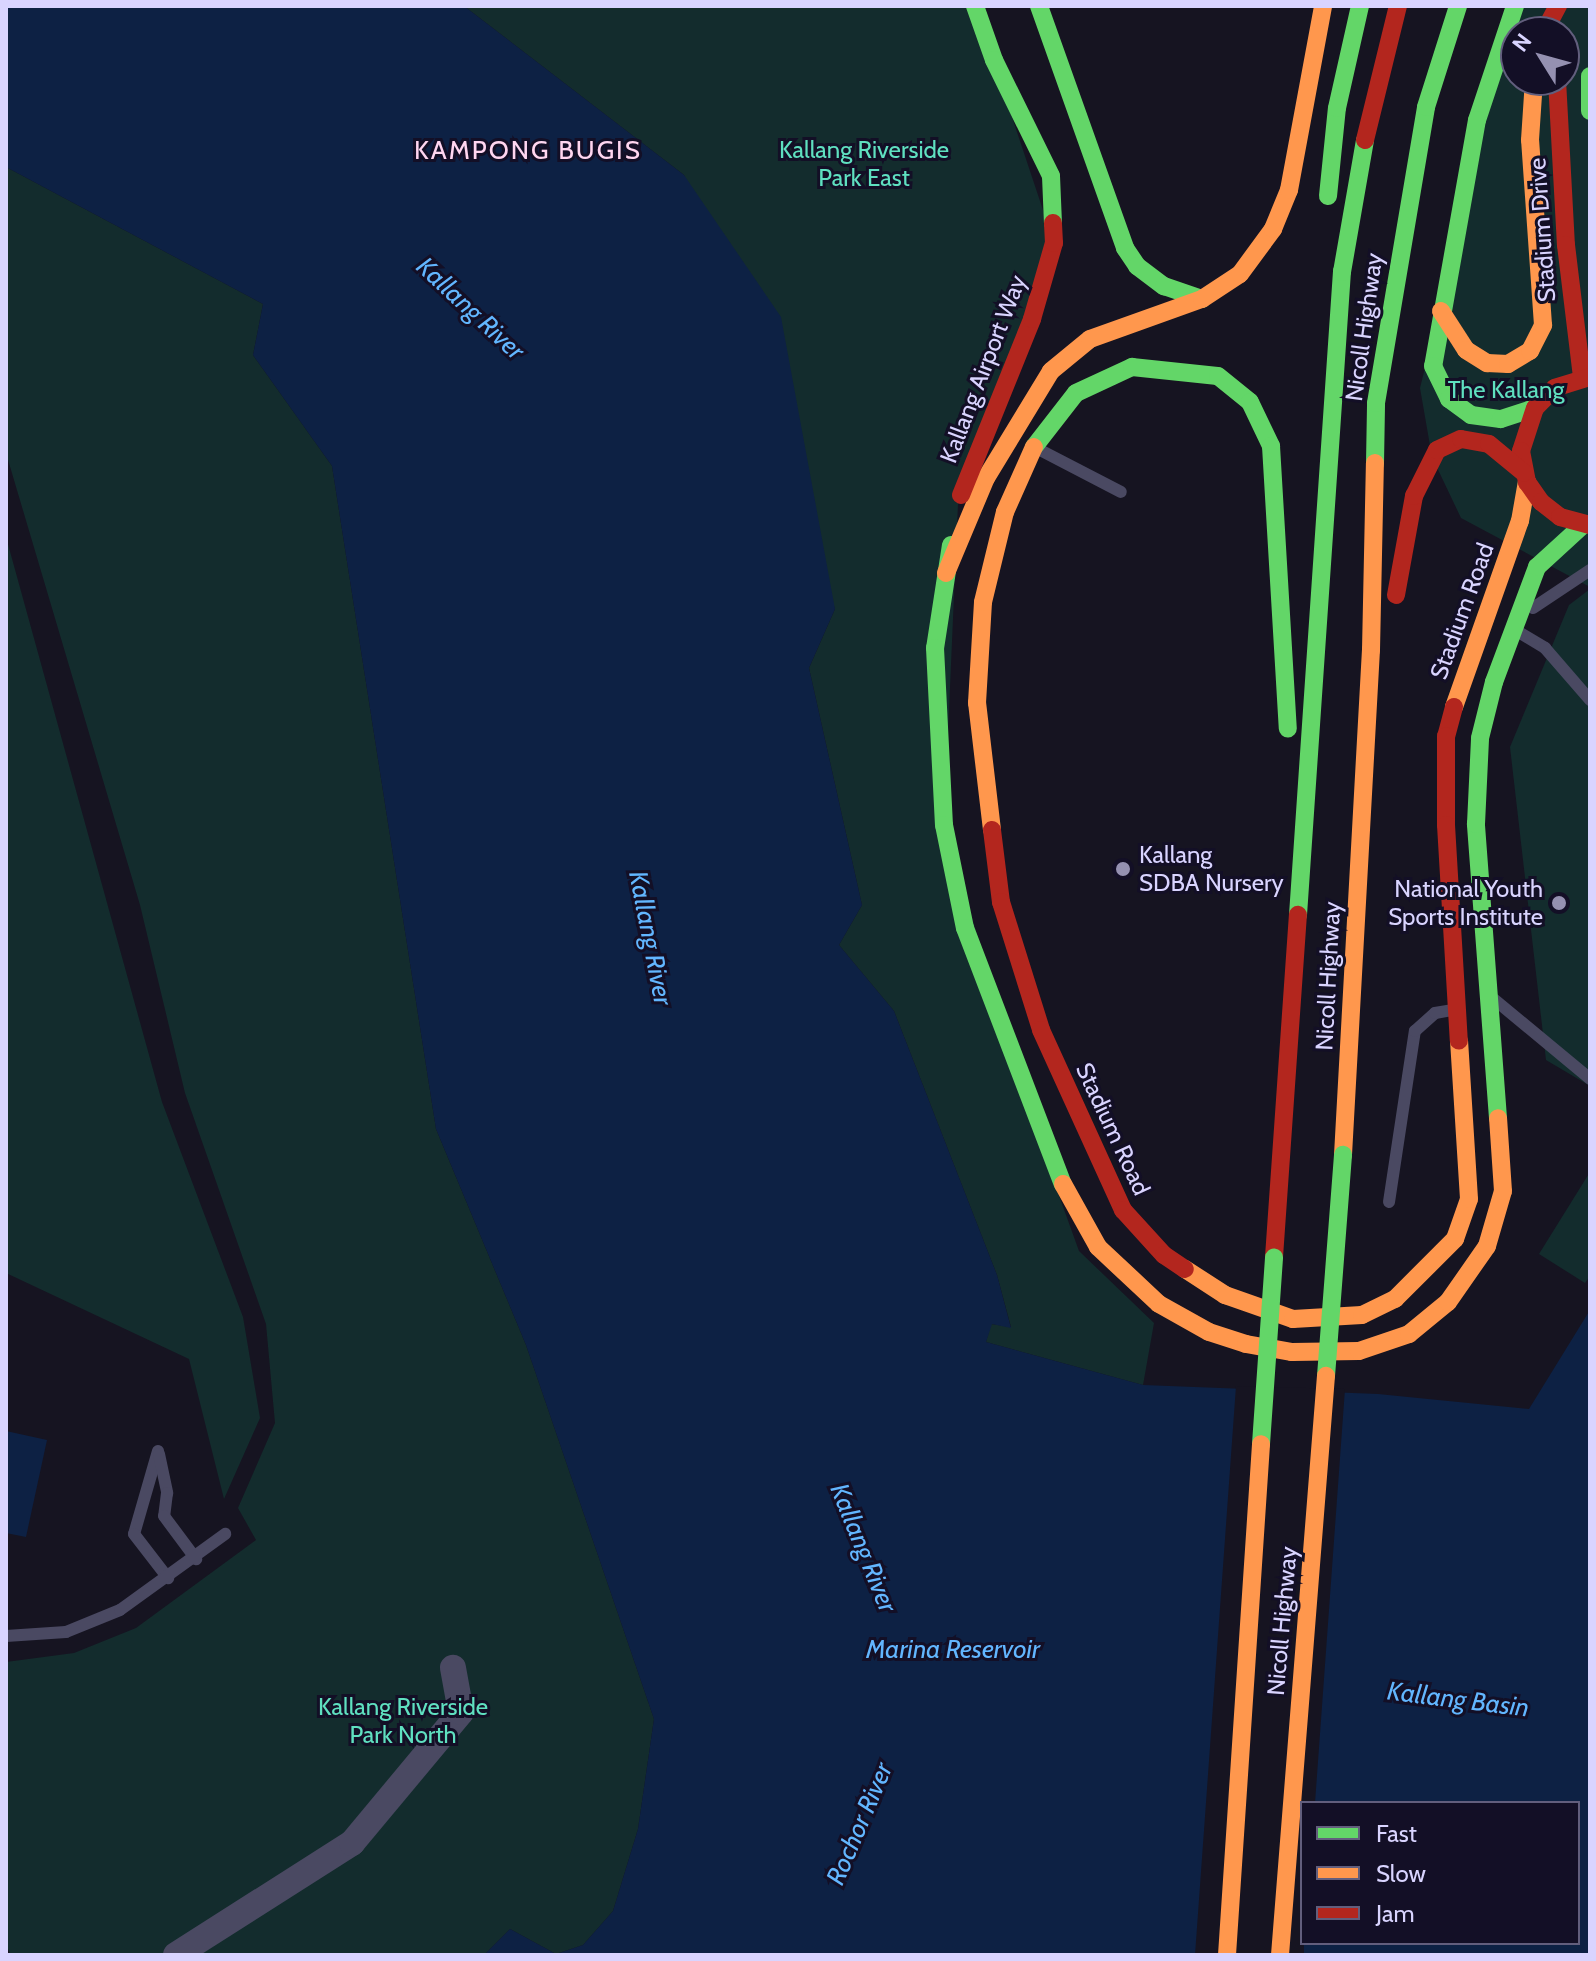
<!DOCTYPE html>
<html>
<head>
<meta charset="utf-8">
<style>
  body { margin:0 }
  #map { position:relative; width:1596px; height:1961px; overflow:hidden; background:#161421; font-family:Cabin,sans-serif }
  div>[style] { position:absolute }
  .green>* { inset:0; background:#132c2d }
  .water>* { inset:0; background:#0d2144 }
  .pier>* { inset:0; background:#161421 }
  .lane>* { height:12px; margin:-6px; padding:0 6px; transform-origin:6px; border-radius:6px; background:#4a4962 }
  .street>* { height:26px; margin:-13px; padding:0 13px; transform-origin:13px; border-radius:13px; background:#4a4962 }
  .fast>* { height:18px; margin:-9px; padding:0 9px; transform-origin:9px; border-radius:9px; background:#63d668 }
  .slow>* { height:18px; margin:-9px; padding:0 9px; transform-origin:9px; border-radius:9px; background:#ff974d }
  .jam>* { height:18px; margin:-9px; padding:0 9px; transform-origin:9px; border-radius:9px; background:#b3261e }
  .fast-bridge>* { height:18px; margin:-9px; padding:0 9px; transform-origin:9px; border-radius:9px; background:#63d668 }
  .slow-bridge>* { height:18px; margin:-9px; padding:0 9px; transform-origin:9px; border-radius:9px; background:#ff974d }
  .dots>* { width:22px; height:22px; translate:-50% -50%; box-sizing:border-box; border:4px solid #130f26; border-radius:50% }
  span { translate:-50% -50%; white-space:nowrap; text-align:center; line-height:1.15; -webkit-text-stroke:6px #130f26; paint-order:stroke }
  .park-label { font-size:24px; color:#5fe0c0 }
  .street-label { font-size:24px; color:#d9d4ff }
  .poi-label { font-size:24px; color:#d9d4ff }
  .left { translate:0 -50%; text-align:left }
  .right { translate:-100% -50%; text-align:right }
  .neighbourhood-label { font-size:26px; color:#ffd6f0; letter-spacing:2px }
  .water-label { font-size:26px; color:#62b6ff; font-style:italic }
  .frame { position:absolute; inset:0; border:8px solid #d9d4ff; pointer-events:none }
  .legend { position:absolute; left:1300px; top:1801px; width:280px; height:144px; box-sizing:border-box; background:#130f26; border:2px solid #625e7d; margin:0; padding:10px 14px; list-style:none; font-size:24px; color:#d9d4ff }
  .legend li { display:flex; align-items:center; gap:16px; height:40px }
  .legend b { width:40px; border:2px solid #625e7d }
  .north { position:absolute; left:1500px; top:16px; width:80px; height:80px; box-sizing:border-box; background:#130f26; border:2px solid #625e7d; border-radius:50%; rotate:307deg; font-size:22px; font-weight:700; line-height:32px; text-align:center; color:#d9d4ff }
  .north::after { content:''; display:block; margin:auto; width:28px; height:36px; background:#9591b1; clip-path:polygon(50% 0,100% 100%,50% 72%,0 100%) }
</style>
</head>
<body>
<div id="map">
  <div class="green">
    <i style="clip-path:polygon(464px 6px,975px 6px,1054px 243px,958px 504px,944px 825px,1040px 1143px,1079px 1251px,1154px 1323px,1143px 1385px,986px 1342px,991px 1324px,1011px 1327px,997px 1275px,894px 1011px,839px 945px,862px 905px,809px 668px,835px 609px,684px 175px)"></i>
    <i style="clip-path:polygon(evenodd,1515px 6px,1590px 6px,1590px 587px,1461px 518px,1432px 457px,1420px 388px,1515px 6px,1516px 32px,1564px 32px,1564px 80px,1516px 80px,1516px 32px)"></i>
    <i style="clip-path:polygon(6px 167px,263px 304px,253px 355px,332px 466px,436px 1129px,526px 1345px,654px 1719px,638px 1829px,613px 1911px,583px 1945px,556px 1954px,510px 1929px,484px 1955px,11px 1955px,6px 1945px,6px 1662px,74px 1653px,136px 1628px,256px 1540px,238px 1508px,275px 1423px,266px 1324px,185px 1093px,140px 905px,6px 453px)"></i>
    <i style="clip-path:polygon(6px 537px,162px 1102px,243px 1317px,260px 1418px,224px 1499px,189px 1359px,6px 1273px)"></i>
    <i style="clip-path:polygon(1590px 589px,1590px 1086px,1546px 1060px,1510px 747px,1569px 605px)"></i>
    <i style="clip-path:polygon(1590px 1172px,1590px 1276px,1585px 1283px,1539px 1254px)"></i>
  </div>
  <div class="water">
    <i style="clip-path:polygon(evenodd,6px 6px,464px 6px,684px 175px,781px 317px,835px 609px,809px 668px,862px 905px,839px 945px,894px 1011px,997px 1275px,1011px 1328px,992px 1324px,986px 1342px,1143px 1385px,1378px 1394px,1529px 1409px,1590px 1310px,1590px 1955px,484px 1955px,510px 1929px,556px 1954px,583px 1945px,613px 1911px,638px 1829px,654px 1719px,526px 1345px,436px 1129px,332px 466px,253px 355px,263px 304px,6px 167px,6px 6px,1302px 1803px,1578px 1803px,1578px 1943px,1302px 1943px,1302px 1803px)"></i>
    <i style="clip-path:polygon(6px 1431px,47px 1440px,26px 1537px,6px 1533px)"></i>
  </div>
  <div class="pier">
    <i style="clip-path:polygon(1236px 1386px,1345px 1389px,1315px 1803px,1302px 1803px,1304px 1955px,1195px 1955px)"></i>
  </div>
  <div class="lane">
    <i style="left:1040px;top:450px;width:91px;rotate:27.4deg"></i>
    <i style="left:1533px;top:608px;width:69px;rotate:-33.7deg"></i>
    <i style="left:1517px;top:631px;width:33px;rotate:31deg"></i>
    <i style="left:1545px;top:648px;width:69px;rotate:49.1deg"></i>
    <i style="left:1495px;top:1000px;width:124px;rotate:39.7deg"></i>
    <i style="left:1389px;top:1202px;width:173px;rotate:-81.4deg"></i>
    <i style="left:1415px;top:1031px;width:27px;rotate:-42deg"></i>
    <i style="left:1435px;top:1013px;width:17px;rotate:-10deg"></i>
    <i style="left:158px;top:1451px;width:86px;rotate:106.1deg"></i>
    <i style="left:134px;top:1534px;width:56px;rotate:52.3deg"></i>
    <i style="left:159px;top:1454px;width:40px;rotate:78deg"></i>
    <i style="left:167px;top:1493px;width:23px;rotate:97deg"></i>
    <i style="left:164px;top:1516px;width:54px;rotate:53.3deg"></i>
    <i style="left:6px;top:1636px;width:60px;rotate:-3.8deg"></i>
    <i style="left:66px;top:1632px;width:58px;rotate:-22.2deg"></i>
    <i style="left:120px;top:1610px;width:130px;rotate:-35.9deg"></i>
  </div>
  <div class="street">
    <i style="left:176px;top:1955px;width:209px;rotate:-32.5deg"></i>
    <i style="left:352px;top:1843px;width:170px;rotate:-50.2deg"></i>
    <i style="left:461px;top:1712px;width:45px;rotate:-100.3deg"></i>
  </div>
  <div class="fast">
    <i style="left:975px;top:6px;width:57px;rotate:70.6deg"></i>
    <i style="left:994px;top:60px;width:129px;rotate:63.8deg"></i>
    <i style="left:1051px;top:176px;width:47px;rotate:87.6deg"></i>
    <i style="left:1039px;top:6px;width:257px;rotate:70.4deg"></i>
    <i style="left:1125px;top:248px;width:22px;rotate:56deg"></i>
    <i style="left:1137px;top:266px;width:34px;rotate:37deg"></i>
    <i style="left:1164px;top:286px;width:40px;rotate:18.9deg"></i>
    <i style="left:1515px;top:6px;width:120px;rotate:108.4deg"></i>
    <i style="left:1477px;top:120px;width:250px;rotate:100.1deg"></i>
    <i style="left:1433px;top:366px;width:37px;rotate:64deg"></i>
    <i style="left:1449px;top:399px;width:27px;rotate:36deg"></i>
    <i style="left:1471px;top:415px;width:30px;rotate:8deg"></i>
    <i style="left:1501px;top:419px;width:36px;rotate:-18deg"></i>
    <i style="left:1590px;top:76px;width:35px;rotate:90deg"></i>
    <i style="left:1328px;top:196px;width:88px;rotate:-84.2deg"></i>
    <i style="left:1337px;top:108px;width:105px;rotate:-77.3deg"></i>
    <i style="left:1034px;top:447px;width:68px;rotate:-52.1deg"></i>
    <i style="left:1076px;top:393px;width:62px;rotate:-24.9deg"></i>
    <i style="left:1132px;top:367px;width:86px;rotate:6deg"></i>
    <i style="left:1218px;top:376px;width:41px;rotate:39.1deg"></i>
    <i style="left:1250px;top:402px;width:49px;rotate:64.5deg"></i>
    <i style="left:1271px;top:446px;width:283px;rotate:86.6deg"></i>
    <i style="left:1375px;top:463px;width:60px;rotate:-89deg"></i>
    <i style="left:1376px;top:403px;width:300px;rotate:-80.4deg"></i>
    <i style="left:1426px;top:107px;width:106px;rotate:-72.4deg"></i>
    <i style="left:951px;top:545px;width:104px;rotate:98.8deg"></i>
    <i style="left:935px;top:648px;width:177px;rotate:87.1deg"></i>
    <i style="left:944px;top:825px;width:105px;rotate:78.5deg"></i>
    <i style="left:965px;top:928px;width:274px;rotate:69.1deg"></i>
    <i style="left:1298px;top:915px;width:645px;rotate:-86.09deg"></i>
    <i style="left:1342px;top:272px;width:134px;rotate:-80.1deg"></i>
    <i style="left:1498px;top:1118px;width:295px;rotate:-94.3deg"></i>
    <i style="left:1476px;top:824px;width:86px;rotate:-87.3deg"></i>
    <i style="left:1480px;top:738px;width:58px;rotate:-76deg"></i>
    <i style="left:1494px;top:682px;width:123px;rotate:-69.5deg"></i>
    <i style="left:1537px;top:567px;width:62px;rotate:-42.4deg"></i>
  </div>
  <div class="slow">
    <i style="left:1441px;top:311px;width:46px;rotate:57.3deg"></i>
    <i style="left:1466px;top:350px;width:25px;rotate:32deg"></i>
    <i style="left:1487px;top:363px;width:21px;rotate:3deg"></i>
    <i style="left:1508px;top:364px;width:26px;rotate:-31deg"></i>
    <i style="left:1530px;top:351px;width:29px;rotate:-63deg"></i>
    <i style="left:1543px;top:325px;width:185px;rotate:-94deg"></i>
    <i style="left:1530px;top:140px;width:60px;rotate:-86.2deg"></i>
    <i style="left:946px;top:573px;width:103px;rotate:-67.2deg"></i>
    <i style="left:986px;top:478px;width:125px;rotate:-58.7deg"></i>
    <i style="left:1051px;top:371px;width:50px;rotate:-39.4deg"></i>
    <i style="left:1090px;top:339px;width:119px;rotate:-19.7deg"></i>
    <i style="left:1202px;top:299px;width:45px;rotate:-33.3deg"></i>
    <i style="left:1240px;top:274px;width:56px;rotate:-53.7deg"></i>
    <i style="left:1273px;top:229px;width:42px;rotate:-67.7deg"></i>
    <i style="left:1289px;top:190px;width:187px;rotate:-79.5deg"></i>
    <i style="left:1454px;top:707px;width:197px;rotate:-70.5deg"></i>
    <i style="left:1520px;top:521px;width:40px;rotate:-80deg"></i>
    <i style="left:992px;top:830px;width:128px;rotate:-96.7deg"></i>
    <i style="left:977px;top:703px;width:101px;rotate:-86.6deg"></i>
    <i style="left:983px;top:602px;width:93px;rotate:-76.3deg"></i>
    <i style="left:1005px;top:512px;width:71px;rotate:-66deg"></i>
    <i style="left:1343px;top:1155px;width:506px;rotate:-86.83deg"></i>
    <i style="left:1371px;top:650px;width:187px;rotate:-88.8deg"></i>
    <i style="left:1063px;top:1184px;width:72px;rotate:60.9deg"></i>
    <i style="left:1098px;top:1247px;width:83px;rotate:43.1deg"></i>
    <i style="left:1159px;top:1304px;width:57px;rotate:29.2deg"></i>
    <i style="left:1209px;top:1332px;width:39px;rotate:18deg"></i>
    <i style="left:1246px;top:1344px;width:47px;rotate:9.9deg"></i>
    <i style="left:1292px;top:1352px;width:67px;rotate:-0.9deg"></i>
    <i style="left:1359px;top:1351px;width:53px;rotate:-18.8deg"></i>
    <i style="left:1409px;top:1334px;width:50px;rotate:-39.4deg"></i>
    <i style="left:1448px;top:1302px;width:68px;rotate:-55.1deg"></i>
    <i style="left:1487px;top:1246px;width:57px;rotate:-73.8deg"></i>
    <i style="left:1503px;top:1191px;width:73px;rotate:-93.9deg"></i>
    <i style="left:1185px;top:1269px;width:48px;rotate:33deg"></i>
    <i style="left:1225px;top:1295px;width:72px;rotate:19.4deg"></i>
    <i style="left:1293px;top:1319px;width:69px;rotate:-3.3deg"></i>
    <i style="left:1362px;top:1315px;width:37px;rotate:-26deg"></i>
    <i style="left:1395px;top:1299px;width:85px;rotate:-45deg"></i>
    <i style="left:1455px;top:1239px;width:42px;rotate:-70.7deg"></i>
    <i style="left:1469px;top:1199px;width:158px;rotate:-93.6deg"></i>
  </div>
  <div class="jam">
    <i style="left:1544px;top:32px;width:30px;rotate:-62deg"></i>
    <i style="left:1557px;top:80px;width:165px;rotate:86.9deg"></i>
    <i style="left:1566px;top:245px;width:133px;rotate:83.1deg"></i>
    <i style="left:1365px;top:140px;width:138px;rotate:-76.2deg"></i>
    <i style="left:1590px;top:377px;width:37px;rotate:163deg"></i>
    <i style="left:1555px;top:388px;width:28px;rotate:135deg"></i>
    <i style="left:1535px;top:408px;width:45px;rotate:108deg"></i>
    <i style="left:1521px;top:451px;width:32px;rotate:79deg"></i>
    <i style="left:1527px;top:482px;width:24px;rotate:55deg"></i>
    <i style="left:1541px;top:502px;width:24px;rotate:38deg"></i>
    <i style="left:1560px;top:517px;width:31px;rotate:15deg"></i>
    <i style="left:961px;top:495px;width:190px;rotate:-68deg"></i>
    <i style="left:1032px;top:319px;width:79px;rotate:-73.9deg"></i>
    <i style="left:1054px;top:243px;width:20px;rotate:-93deg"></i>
    <i style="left:1396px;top:595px;width:101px;rotate:-79.7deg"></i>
    <i style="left:1414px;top:496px;width:51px;rotate:-63.4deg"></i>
    <i style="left:1437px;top:450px;width:26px;rotate:-25deg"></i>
    <i style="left:1461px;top:439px;width:28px;rotate:10deg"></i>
    <i style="left:1489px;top:444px;width:45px;rotate:39.6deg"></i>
    <i style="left:1454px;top:707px;width:30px;rotate:105deg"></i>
    <i style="left:1446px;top:736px;width:89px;rotate:90deg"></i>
    <i style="left:1446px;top:825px;width:216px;rotate:86.6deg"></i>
    <i style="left:992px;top:830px;width:73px;rotate:82.9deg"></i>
    <i style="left:1001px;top:902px;width:134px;rotate:72.6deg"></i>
    <i style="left:1041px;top:1030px;width:198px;rotate:65.5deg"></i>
    <i style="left:1123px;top:1210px;width:61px;rotate:47.7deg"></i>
    <i style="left:1164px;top:1255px;width:25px;rotate:34deg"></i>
    <i style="left:1274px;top:1257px;width:343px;rotate:-86deg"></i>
  </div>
  <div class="fast-bridge">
    <i style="left:1326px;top:1376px;width:222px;rotate:-85.6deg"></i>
    <i style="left:1261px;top:1444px;width:187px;rotate:-86deg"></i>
  </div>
  <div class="slow-bridge">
    <i style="left:1227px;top:1955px;width:512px;rotate:-86.19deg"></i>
    <i style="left:1280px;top:1955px;width:581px;rotate:-85.46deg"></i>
  </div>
  <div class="dots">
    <i style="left:1123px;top:869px;background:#9591b1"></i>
    <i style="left:1559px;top:903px;background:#9591b1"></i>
  </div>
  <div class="park-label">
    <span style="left:864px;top:164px">Kallang Riverside<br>Park East</span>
    <span style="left:1506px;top:390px">The Kallang</span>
    <span style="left:403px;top:1721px">Kallang Riverside<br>Park North</span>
  </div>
  <div class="street-label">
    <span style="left:1542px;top:230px;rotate:-94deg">Stadium Drive</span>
    <span style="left:1364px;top:327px;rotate:-82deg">Nicoll Highway</span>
    <span style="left:983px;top:369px;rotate:-69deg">Kallang Airport Way</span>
    <span style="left:1462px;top:611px;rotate:-70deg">Stadium Road</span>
    <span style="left:1328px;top:976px;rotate:-87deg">Nicoll Highway</span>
    <span style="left:1113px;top:1129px;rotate:65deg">Stadium Road</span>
    <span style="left:1282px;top:1621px;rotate:-85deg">Nicoll Highway</span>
  </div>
  <div class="poi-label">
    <span class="left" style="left:1139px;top:869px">Kallang<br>SDBA Nursery</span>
    <span class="right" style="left:1543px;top:903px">National Youth<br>Sports Institute</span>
  </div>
  <div class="neighbourhood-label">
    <span style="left:528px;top:151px">KAMPONG BUGIS</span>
  </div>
  <div class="water-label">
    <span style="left:470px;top:309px;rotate:43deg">Kallang River</span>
    <span style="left:650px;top:938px;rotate:79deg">Kallang River</span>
    <span style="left:863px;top:1548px;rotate:68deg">Kallang River</span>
    <span style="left:953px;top:1650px">Marina Reservoir</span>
    <span style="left:1458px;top:1700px;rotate:7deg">Kallang Basin</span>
    <span style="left:860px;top:1824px;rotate:-67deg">Rochor River</span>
  </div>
  <div class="frame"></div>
  <ul class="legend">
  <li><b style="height:10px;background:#63d668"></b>Fast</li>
  <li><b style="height:10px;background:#ff974d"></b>Slow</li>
  <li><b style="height:10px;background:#b3261e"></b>Jam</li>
  </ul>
  <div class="north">N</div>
</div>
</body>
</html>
